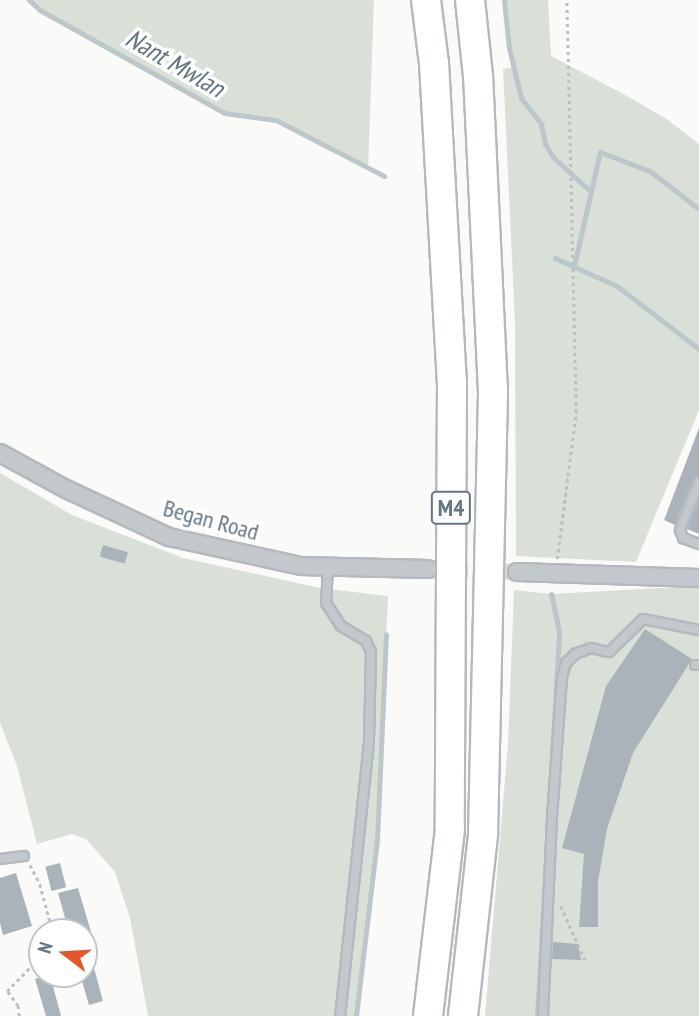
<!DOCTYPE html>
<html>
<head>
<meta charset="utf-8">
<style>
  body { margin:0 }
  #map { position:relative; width:699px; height:1016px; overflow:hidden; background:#fafaf8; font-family:"PT Sans Narrow",sans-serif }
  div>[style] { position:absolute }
  .green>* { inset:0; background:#dadfd7 }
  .stream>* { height:5px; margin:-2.5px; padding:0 2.5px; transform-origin:2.5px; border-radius:2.5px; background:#bbc7cb }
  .building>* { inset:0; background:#aab3b9; transform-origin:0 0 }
  .minor-tunnel>* { height:16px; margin-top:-8px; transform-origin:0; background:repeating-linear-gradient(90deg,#d5d9db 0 16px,transparent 0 24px) }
  .path>* { height:2.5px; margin-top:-1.25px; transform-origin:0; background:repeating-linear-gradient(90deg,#bbbfc2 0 3.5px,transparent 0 7px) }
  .roads { filter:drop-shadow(2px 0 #b4b9bd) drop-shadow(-2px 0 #b4b9bd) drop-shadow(0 2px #b4b9bd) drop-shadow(0 -2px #b4b9bd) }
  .service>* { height:8px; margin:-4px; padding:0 4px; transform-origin:4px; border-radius:4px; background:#c3c8cc }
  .minor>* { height:16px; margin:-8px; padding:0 8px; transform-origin:8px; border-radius:8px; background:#c3c8cc }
  .motorway>* { height:28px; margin:-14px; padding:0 14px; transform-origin:14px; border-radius:14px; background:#fff }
  span { translate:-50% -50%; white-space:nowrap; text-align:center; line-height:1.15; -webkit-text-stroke:7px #fff; paint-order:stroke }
  .shield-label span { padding:2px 5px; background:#fff; border:2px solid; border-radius:5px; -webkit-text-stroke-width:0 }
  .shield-label { font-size:23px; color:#657683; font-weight:700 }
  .street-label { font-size:24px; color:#657683 }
  .water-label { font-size:26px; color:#60757c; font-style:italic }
  .north { position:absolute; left:28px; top:918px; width:70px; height:70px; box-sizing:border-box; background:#fff; border:2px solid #c1c8cd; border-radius:50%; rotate:287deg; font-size:19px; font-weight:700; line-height:28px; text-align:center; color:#657683 }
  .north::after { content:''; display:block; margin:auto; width:24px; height:32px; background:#e4572e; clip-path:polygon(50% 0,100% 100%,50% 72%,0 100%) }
</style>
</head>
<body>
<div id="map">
  <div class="green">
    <i style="clip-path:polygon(29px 0,374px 0,368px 170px,276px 120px,224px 113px,40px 10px)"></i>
    <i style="clip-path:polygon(504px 0,548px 0,551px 56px,627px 96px,668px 120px,699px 144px,699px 410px,636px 562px,516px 556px,515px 322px,503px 69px,515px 67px,509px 48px)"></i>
    <i style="clip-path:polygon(0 473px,72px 515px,183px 558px,320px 588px,388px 596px,377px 840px,356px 1016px,148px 1016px,130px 918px,115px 872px,86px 839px,72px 834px,37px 844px,17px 766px,0 723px)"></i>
    <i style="clip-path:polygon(699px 586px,699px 1016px,485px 1016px,508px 744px,514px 590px,551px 594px)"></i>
  </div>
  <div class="stream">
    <i style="left:29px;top:0;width:15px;rotate:42deg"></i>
    <i style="left:40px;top:10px;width:211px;rotate:29.2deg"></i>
    <i style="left:224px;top:113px;width:52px;rotate:7.7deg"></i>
    <i style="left:276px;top:120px;width:122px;rotate:27.4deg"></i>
    <i style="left:504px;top:0;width:48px;rotate:84.1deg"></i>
    <i style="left:509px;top:48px;width:51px;rotate:76.5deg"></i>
    <i style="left:521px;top:98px;width:33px;rotate:52deg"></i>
    <i style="left:541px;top:124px;width:20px;rotate:79deg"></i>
    <i style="left:545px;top:144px;width:15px;rotate:58deg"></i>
    <i style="left:553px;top:157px;width:49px;rotate:42.5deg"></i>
    <i style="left:555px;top:258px;width:68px;rotate:24.3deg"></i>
    <i style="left:617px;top:286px;width:103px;rotate:37.5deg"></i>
    <i style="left:574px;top:266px;width:117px;rotate:-77.2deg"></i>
    <i style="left:600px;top:152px;width:53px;rotate:20.8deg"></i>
    <i style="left:650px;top:171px;width:62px;rotate:37.8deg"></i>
    <i style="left:356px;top:1016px;width:177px;rotate:-83.2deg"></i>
    <i style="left:377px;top:840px;width:206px;rotate:-87.5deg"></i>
    <i style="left:537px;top:1016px;width:386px;rotate:-86.7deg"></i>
    <i style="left:559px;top:631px;width:38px;rotate:-102deg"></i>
  </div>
  <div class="building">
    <i style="clip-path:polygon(699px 428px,699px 476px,693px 480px,675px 525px,664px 520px)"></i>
    <i style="clip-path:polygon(699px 500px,699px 534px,687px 529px)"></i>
    <i style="left:103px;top:545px;width:26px;height:12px;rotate:16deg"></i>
    <i style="clip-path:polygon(645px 629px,692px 659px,633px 753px,607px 829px,598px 881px,598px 927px,579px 927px,584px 854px,562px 848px,606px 686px)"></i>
    <i style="left:60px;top:863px;width:25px;height:15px;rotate:76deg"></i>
    <i style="clip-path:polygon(16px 873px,32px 926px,3px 935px,0 923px,0 878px)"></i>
    <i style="clip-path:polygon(78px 888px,91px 932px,69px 932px,58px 893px)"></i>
    <i style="clip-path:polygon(553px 942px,578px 944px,581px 960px,552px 959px)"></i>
    <i style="clip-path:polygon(88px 946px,103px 1001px,89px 1005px,80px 974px,84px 974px,84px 947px)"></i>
    <i style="clip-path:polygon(50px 975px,61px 1016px,46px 1016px,35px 979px)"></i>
  </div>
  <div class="minor-tunnel">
    <i style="left:428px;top:569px;width:89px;rotate:1.9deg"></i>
  </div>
  <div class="path">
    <i style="left:557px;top:559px;width:148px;rotate:-82.6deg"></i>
    <i style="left:576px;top:412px;width:412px;rotate:-91.3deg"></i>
    <i style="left:30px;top:865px;width:21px;rotate:62deg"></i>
    <i style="left:40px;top:884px;width:38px;rotate:75deg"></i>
    <i style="left:50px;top:921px;width:11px;rotate:100deg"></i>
    <i style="left:561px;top:906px;width:59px;rotate:66deg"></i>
    <i style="left:19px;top:1016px;width:10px;rotate:-96deg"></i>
    <i style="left:18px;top:1006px;width:19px;rotate:-126deg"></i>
    <i style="left:7px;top:991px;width:50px;rotate:-45.8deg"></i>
  </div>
  <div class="roads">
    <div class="service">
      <i style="left:699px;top:482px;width:52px;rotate:111.6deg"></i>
      <i style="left:680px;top:530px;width:9px;rotate:69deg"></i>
      <i style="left:683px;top:538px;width:17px;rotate:21deg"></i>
      <i style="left:328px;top:566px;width:37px;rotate:93deg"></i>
      <i style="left:326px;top:603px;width:27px;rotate:57deg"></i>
      <i style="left:341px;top:626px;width:29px;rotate:31deg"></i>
      <i style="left:366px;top:641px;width:12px;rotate:66deg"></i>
      <i style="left:371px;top:652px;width:90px;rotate:91.3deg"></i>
      <i style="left:369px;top:742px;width:276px;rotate:96deg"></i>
      <i style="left:695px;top:665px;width:4px"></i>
      <i style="left:0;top:859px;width:24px;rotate:-7deg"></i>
      <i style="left:543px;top:1016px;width:199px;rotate:-87.4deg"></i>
      <i style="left:552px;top:817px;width:140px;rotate:-85.9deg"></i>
      <i style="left:562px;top:677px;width:15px;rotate:-74deg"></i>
      <i style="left:566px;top:663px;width:13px;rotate:-45deg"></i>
      <i style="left:575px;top:654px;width:17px;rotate:-21deg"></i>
      <i style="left:591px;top:648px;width:18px;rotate:13deg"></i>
      <i style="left:609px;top:652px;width:47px;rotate:-44.1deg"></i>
      <i style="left:643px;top:619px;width:57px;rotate:11.1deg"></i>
    </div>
    <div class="minor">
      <i style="left:0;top:453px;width:75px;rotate:28.6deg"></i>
      <i style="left:66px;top:489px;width:114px;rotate:25deg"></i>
      <i style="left:169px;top:537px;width:135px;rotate:12.4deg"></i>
      <i style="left:301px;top:566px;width:127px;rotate:1.4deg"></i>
      <i style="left:517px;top:572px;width:182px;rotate:1.9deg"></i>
    </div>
    <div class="motorway">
      <i style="left:426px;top:0;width:64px;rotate:82.8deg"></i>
      <i style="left:434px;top:63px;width:320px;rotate:86.8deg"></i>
      <i style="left:452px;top:382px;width:447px;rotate:90.3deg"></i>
      <i style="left:450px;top:829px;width:188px;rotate:96.7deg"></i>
      <i style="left:463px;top:1016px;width:183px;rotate:-83.7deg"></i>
      <i style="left:483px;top:834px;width:442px;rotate:-88.7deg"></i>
      <i style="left:493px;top:392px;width:316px;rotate:-92.7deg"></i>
      <i style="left:478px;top:76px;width:76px;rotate:-96deg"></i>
    </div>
  </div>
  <div class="shield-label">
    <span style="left:451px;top:508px">M4</span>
  </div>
  <div class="street-label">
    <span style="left:211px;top:520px;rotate:15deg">Began Road</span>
  </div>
  <div class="water-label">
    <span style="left:175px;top:63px;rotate:30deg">Nant Mwlan</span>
  </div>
  <div class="north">N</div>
</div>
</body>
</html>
